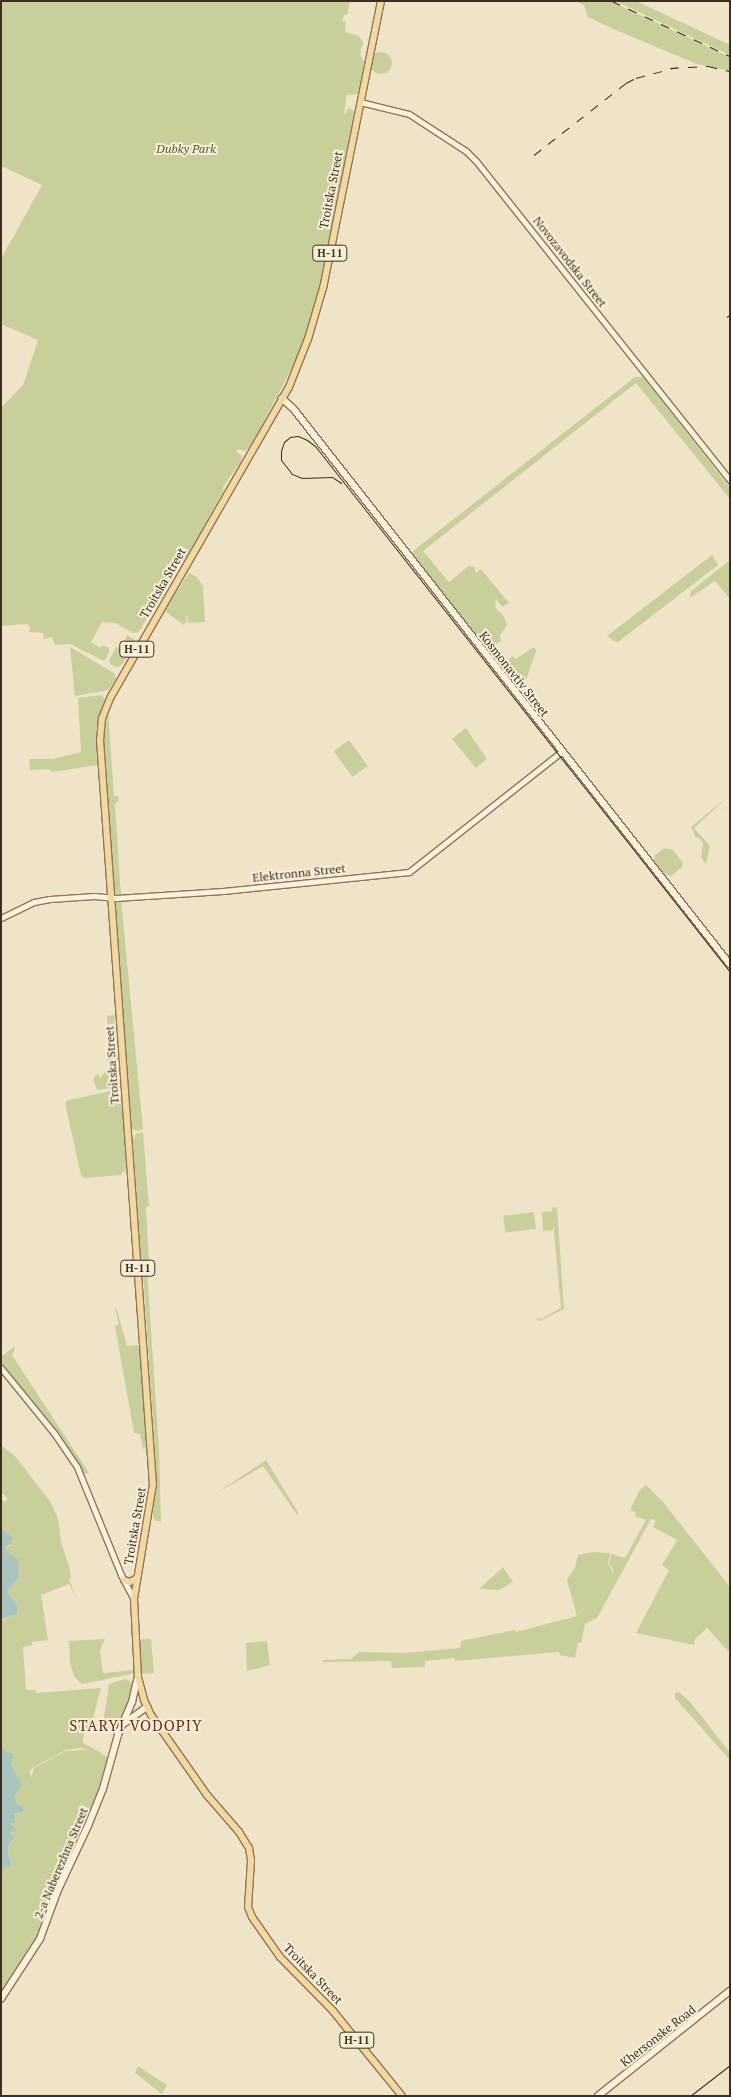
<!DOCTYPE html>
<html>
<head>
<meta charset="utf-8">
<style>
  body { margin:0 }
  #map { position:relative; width:731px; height:2097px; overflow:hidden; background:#f0e4c8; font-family:"PT Serif",serif }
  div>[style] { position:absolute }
  .green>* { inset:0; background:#c9cf9b; transform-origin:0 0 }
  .round { border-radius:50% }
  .water>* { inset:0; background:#a9c4bc }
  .roads { filter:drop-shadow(1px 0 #8d765c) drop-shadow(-1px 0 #8d765c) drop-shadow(0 1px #8d765c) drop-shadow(0 -1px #8d765c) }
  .tertiary>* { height:5px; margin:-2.5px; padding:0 2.5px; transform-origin:2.5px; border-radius:2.5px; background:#faf1dc }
  .secondary>* { height:5.5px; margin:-2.75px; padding:0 2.75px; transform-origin:2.75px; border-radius:2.75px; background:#faf1dc }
  .primary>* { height:6px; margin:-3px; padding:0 3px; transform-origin:3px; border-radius:3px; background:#f3d9a0 }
  .tram>* { height:1px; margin:-0.5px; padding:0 0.5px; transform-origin:0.5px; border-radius:0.5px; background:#3d2e20 }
  .rail>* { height:1px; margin-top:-0.5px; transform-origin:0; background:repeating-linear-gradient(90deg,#3d2e20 0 9px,transparent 0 18px) }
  span { translate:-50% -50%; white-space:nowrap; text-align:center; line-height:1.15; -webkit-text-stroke:4px #f7eed8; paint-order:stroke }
  .shield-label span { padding:1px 4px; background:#f7eed8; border:1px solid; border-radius:4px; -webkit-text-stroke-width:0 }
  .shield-label { font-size:11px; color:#3d2e20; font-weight:700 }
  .park-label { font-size:12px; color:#4d5a26; font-style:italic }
  .street-label { font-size:12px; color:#3d2e20 }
  .quarter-label { font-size:15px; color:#6b2e1e; letter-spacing:1px }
  .frame { position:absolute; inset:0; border:2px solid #3d2e20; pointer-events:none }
</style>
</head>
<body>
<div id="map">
  <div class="green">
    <i style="clip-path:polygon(1px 1px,350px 1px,347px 15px,344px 15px,342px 21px,346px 22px,345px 32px,359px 36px,363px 42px,360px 54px,364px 62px,358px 94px,347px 95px,344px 113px,346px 114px,348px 108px,352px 109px,354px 112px,324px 266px,316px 307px,300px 353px,250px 447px,245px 451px,238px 449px,236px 451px,242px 456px,241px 461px,223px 487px,223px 492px,187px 556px,176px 569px,162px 598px,155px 605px,139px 632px,133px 633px,115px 623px,102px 622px,91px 642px,100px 648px,102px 645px,109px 648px,109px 652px,105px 660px,102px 660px,70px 644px,55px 645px,52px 637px,44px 639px,43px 633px,29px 632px,30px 626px,27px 624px,1px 626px,1px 408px,23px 385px,38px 340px,1px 324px,1px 259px,42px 185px,1px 166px)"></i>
    <i style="clip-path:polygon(575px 1px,610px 1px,730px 57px,730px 71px,697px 64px,618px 31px,588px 17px,584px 5px)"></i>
    <i style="clip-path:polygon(615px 1px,636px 1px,730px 45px,730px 55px)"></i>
    <i class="round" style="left:370px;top:52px;width:22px;height:22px"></i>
    <i style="clip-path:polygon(635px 377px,642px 377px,646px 381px,730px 488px,730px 499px,636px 383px,423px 551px,449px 582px,469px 566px,475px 567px,476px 573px,481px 569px,509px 603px,502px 607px,496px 599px,495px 607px,504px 617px,507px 625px,500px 635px,501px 641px,488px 650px,413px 555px,413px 551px)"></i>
    <i style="clip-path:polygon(712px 555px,718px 565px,618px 642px,614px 641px,607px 636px)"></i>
    <i style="clip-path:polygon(730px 560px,730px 599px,715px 581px,690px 598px,691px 591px)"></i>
    <i style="clip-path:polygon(189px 573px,197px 577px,203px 586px,205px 622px,187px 623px,189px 617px,184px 615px,188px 618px,184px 625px,166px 612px,169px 604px)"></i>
    <i style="clip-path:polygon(127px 635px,134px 639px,134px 645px,122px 665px,118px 667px,111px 665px,109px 660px,116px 647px,122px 649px)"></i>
    <i style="clip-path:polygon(70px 647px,114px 673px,116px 678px,109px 690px,75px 696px)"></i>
    <i style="clip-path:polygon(532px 648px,535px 648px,536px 651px,526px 680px,519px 682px,503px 664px,513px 656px,516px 659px)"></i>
    <i style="clip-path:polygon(102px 695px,105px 700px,96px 730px,97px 765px,53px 772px,47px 769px,30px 770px,29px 759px,53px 759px,81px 752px,78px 698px)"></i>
    <i style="clip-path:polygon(108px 710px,114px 796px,118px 796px,119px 800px,115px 804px,121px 896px,116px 896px,115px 893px,106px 792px,104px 738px)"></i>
    <i style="clip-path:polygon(466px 728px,487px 759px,476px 768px,452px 739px)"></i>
    <i style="left:349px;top:740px;width:32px;height:19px;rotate:54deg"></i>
    <i style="clip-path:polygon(721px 802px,730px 814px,721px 803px,694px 828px,710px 846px,706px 864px,701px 857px,703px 844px,699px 838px,696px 838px,691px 827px)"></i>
    <i style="clip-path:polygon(664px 848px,673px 850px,683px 863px,682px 867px,671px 876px,665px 874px,654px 861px,655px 855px)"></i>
    <i style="clip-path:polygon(121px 899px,143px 1129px,137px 1131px,132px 1129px,116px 920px,116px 903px)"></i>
    <i style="clip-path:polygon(114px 1015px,120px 1087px,97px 1090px,93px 1079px,98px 1073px,100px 1078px,108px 1069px,107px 1016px)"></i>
    <i style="clip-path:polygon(111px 1091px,122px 1098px,127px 1167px,121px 1175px,84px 1178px,81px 1175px,65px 1103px,68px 1100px)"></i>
    <i style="clip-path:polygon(143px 1132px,149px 1206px,146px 1207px,149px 1263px,145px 1264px,141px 1260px,133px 1141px,136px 1134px)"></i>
    <i style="clip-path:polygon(557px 1207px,564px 1309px,539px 1321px,536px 1318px,541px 1319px,561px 1308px,553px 1221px,553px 1230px,543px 1231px,542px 1212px,552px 1211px,552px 1208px)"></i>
    <i style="left:534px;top:1212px;width:17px;height:31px;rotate:83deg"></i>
    <i style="clip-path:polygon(147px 1268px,159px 1451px,161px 1522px,154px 1520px,153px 1515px,156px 1484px,155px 1449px,143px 1273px)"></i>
    <i style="clip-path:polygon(115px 1308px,117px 1310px,127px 1346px,141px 1345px,147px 1446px,143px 1449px,140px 1434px,134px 1433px,115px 1326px,119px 1324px)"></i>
    <i style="clip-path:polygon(14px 1347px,15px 1349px,12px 1355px,89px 1473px,82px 1474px,1px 1366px,2px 1356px)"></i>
    <i style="clip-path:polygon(1px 1445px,16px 1457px,51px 1503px,58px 1519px,61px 1542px,69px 1566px,71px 1578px,69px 1579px,77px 1601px,69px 1584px,41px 1595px,48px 1640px,32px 1642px,32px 1645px,23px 1647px,26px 1690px,36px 1690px,36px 1693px,101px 1688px,91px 1726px,84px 1732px,83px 1743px,106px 1755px,80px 1748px,66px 1750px,34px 1767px,30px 1771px,31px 1778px,34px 1768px,66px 1751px,85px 1750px,99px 1753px,107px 1757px,108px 1760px,97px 1799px,37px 1936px,1px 1995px,1px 1873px,5px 1868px,10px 1866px,11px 1862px,8px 1854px,9px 1843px,15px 1839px,9px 1833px,18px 1830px,10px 1824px,16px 1820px,14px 1815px,21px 1812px,15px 1796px,21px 1786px,11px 1765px,14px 1753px,8px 1753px,5px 1749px,1px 1749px,1px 1621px,17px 1614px,18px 1607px,7px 1592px,19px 1577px,18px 1562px,20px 1560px,6px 1551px,6px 1547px,10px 1546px,14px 1540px,1px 1528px,1px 1505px,3px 1500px,5px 1502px,8px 1499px,1px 1492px)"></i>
    <i style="clip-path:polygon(266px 1460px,298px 1512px,298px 1516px,263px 1466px,214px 1495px)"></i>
    <i style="clip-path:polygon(646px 1485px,663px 1502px,730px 1587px,730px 1649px,728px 1651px,707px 1628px,695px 1639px,694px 1645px,636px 1633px,669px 1570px,662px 1565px,677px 1540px,653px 1527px,656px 1521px,651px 1519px,597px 1618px,585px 1624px,581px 1643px,578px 1643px,575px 1658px,560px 1655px,559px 1652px,455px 1661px,454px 1658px,425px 1661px,425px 1667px,392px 1668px,391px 1661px,323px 1662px,323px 1660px,351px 1659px,359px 1652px,406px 1653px,460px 1648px,461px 1641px,515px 1630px,516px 1632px,577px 1616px,567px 1580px,575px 1567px,578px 1555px,593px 1552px,610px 1553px,608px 1563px,612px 1571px,612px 1578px,613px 1570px,609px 1563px,611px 1554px,625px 1558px,646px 1520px,635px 1516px,636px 1512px,630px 1510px,639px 1491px)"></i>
    <i style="clip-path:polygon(503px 1567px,513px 1582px,499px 1590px,479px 1589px)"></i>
    <i style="clip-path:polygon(105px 1639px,100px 1650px,103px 1673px,133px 1670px,132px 1674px,82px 1684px,75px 1678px,70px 1663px,69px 1641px)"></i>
    <i style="clip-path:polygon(142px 1639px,151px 1639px,154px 1673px,141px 1674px,139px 1642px)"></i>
    <i style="clip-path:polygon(267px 1641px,270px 1665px,247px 1671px,246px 1643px)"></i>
    <i style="clip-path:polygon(125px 1679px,133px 1683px,132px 1697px,121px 1721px,106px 1721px,104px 1717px,109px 1684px)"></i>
    <i style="clip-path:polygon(679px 1692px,691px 1703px,730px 1753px,730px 1760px,675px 1698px,675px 1693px)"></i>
    <i style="clip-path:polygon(138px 2066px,167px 2085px,162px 2094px,135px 2073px)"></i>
  </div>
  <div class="water">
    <i style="clip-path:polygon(1px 1528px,14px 1539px,11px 1544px,6px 1547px,6px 1551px,20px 1560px,18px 1562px,19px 1577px,7px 1592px,18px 1607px,17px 1614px,3px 1619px,1px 1622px)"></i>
    <i style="clip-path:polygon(1px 1749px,5px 1749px,8px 1753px,14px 1753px,11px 1765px,22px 1785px,15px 1796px,17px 1803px,23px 1807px,23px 1812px,14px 1814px,16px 1822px,10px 1824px,18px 1830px,9px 1833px,15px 1838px,9px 1843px,8px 1855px,11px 1862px,11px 1866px,5px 1868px,2px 1873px)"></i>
  </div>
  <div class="roads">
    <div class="tertiary">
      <i style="left:360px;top:102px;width:50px;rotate:13.8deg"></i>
      <i style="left:409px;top:114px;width:68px;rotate:33deg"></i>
      <i style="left:466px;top:151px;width:14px;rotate:45deg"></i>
      <i style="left:476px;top:161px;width:408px;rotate:51.5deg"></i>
      <i style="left:1px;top:918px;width:37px;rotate:-26deg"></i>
      <i style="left:34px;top:902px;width:16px;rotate:-11deg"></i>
      <i style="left:50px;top:899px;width:44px;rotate:-3.9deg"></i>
      <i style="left:94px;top:896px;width:22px;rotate:5deg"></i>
      <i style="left:116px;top:898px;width:107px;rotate:-3.7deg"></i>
      <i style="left:223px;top:891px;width:187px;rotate:-5.8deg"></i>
      <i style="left:409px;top:872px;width:194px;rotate:-38.3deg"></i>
      <i style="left:1px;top:1368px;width:84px;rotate:50.8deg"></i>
      <i style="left:54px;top:1433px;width:41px;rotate:55.9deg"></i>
      <i style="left:77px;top:1467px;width:117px;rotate:67.8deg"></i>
      <i style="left:121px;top:1575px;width:27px;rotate:62deg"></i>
    </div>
    <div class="secondary">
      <i style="left:282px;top:398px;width:16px;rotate:43deg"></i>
      <i style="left:294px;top:409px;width:706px;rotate:51.85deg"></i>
      <i style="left:122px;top:1725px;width:31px;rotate:-36deg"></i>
      <i style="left:1px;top:1999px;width:72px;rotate:-57deg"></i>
      <i style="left:40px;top:1939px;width:52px;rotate:-69.8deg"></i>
      <i style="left:58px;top:1890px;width:71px;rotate:-64.9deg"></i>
      <i style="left:88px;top:1826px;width:40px;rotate:-68deg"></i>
      <i style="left:103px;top:1789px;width:56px;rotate:-74.5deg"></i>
      <i style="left:118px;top:1735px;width:36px;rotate:-67deg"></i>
      <i style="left:132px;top:1702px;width:26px;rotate:-77deg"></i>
      <i style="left:598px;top:2096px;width:169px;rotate:-38.5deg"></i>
    </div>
    <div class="primary">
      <i style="left:381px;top:1px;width:293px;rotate:101.4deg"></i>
      <i style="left:323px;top:288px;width:53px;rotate:106.4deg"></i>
      <i style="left:308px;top:339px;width:52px;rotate:111.6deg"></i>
      <i style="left:289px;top:387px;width:357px;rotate:119.9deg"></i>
      <i style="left:111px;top:696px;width:24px;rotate:112deg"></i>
      <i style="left:102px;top:718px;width:22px;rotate:95deg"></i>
      <i style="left:100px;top:740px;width:746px;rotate:85.93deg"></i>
      <i style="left:153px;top:1484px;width:117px;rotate:99.4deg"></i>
      <i style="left:134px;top:1599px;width:78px;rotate:87.1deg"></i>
      <i style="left:138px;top:1677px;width:24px;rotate:75deg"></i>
      <i style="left:144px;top:1700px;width:17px;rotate:65deg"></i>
      <i style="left:151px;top:1715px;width:98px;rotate:55deg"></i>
      <i style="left:207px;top:1795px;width:49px;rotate:49.1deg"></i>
      <i style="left:239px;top:1832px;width:19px;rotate:58deg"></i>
      <i style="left:249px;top:1848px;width:13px;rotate:81deg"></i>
      <i style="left:251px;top:1861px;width:46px;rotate:93.7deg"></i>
      <i style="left:248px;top:1907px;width:11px;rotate:68deg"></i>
      <i style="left:252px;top:1917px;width:49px;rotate:55deg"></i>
      <i style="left:280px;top:1957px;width:76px;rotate:45.5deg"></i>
      <i style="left:333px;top:2011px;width:109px;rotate:50.9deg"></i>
      <i style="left:124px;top:1580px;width:6px;rotate:18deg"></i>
      <i style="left:130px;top:1582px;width:8px;rotate:-30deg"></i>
    </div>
  </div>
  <div class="tram">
    <i style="left:341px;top:483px;width:11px;rotate:-146deg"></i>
    <i style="left:332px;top:477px;width:30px;rotate:178deg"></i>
    <i style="left:302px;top:478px;width:11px;rotate:-158deg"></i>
    <i style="left:292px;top:474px;width:18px;rotate:-128deg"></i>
    <i style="left:281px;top:460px;width:9px;rotate:-90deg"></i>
    <i style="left:281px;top:451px;width:9px;rotate:-72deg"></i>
    <i style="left:284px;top:442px;width:8px;rotate:-40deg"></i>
    <i style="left:290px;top:437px;width:8px;rotate:-7deg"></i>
    <i style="left:298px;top:436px;width:10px;rotate:24deg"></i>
    <i style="left:307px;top:440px;width:10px;rotate:37deg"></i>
    <i style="left:315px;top:446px;width:670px;rotate:51.73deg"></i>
    <i style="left:690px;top:2096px;width:51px;rotate:-37.8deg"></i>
  </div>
  <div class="rail">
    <i style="left:612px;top:1px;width:130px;rotate:25deg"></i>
    <i style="left:670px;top:68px;width:38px;rotate:-3deg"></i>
    <i style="left:708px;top:66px;width:23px;rotate:13deg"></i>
    <i style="left:534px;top:155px;width:117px;rotate:-38deg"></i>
    <i style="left:626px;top:83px;width:11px;rotate:-27deg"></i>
    <i style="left:636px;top:78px;width:42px;rotate:-15deg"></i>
    <i style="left:727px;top:317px;width:4px;rotate:-34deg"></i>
  </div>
  <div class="shield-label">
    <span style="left:330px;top:253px">Н-11</span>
    <span style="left:137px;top:649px">Н-11</span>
    <span style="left:138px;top:1268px">Н-11</span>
    <span style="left:357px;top:2040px">Н-11</span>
  </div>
  <div class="park-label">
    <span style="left:186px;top:149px">Dubky Park</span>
  </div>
  <div class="street-label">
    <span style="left:331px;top:190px;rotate:-79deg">Troitska Street</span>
    <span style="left:570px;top:262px;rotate:52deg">Novozavodska Street</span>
    <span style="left:163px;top:583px;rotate:-60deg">Troitska Street</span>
    <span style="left:514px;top:674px;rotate:52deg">Kosmonavtiv Street</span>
    <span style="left:299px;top:873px;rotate:-6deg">Elektronna Street</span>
    <span style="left:112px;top:1065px;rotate:-94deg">Troitska Street</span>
    <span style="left:135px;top:1526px;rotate:-80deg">Troitska Street</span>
    <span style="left:61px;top:1863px;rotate:-67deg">2-a Naberezhna Street</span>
    <span style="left:313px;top:1974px;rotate:46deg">Troitska Street</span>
    <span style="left:658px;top:2036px;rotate:-38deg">Khersonske Road</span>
  </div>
  <div class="quarter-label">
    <span style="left:136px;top:1726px">STARYI VODOPIY</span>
  </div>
  <div class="frame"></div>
</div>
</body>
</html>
